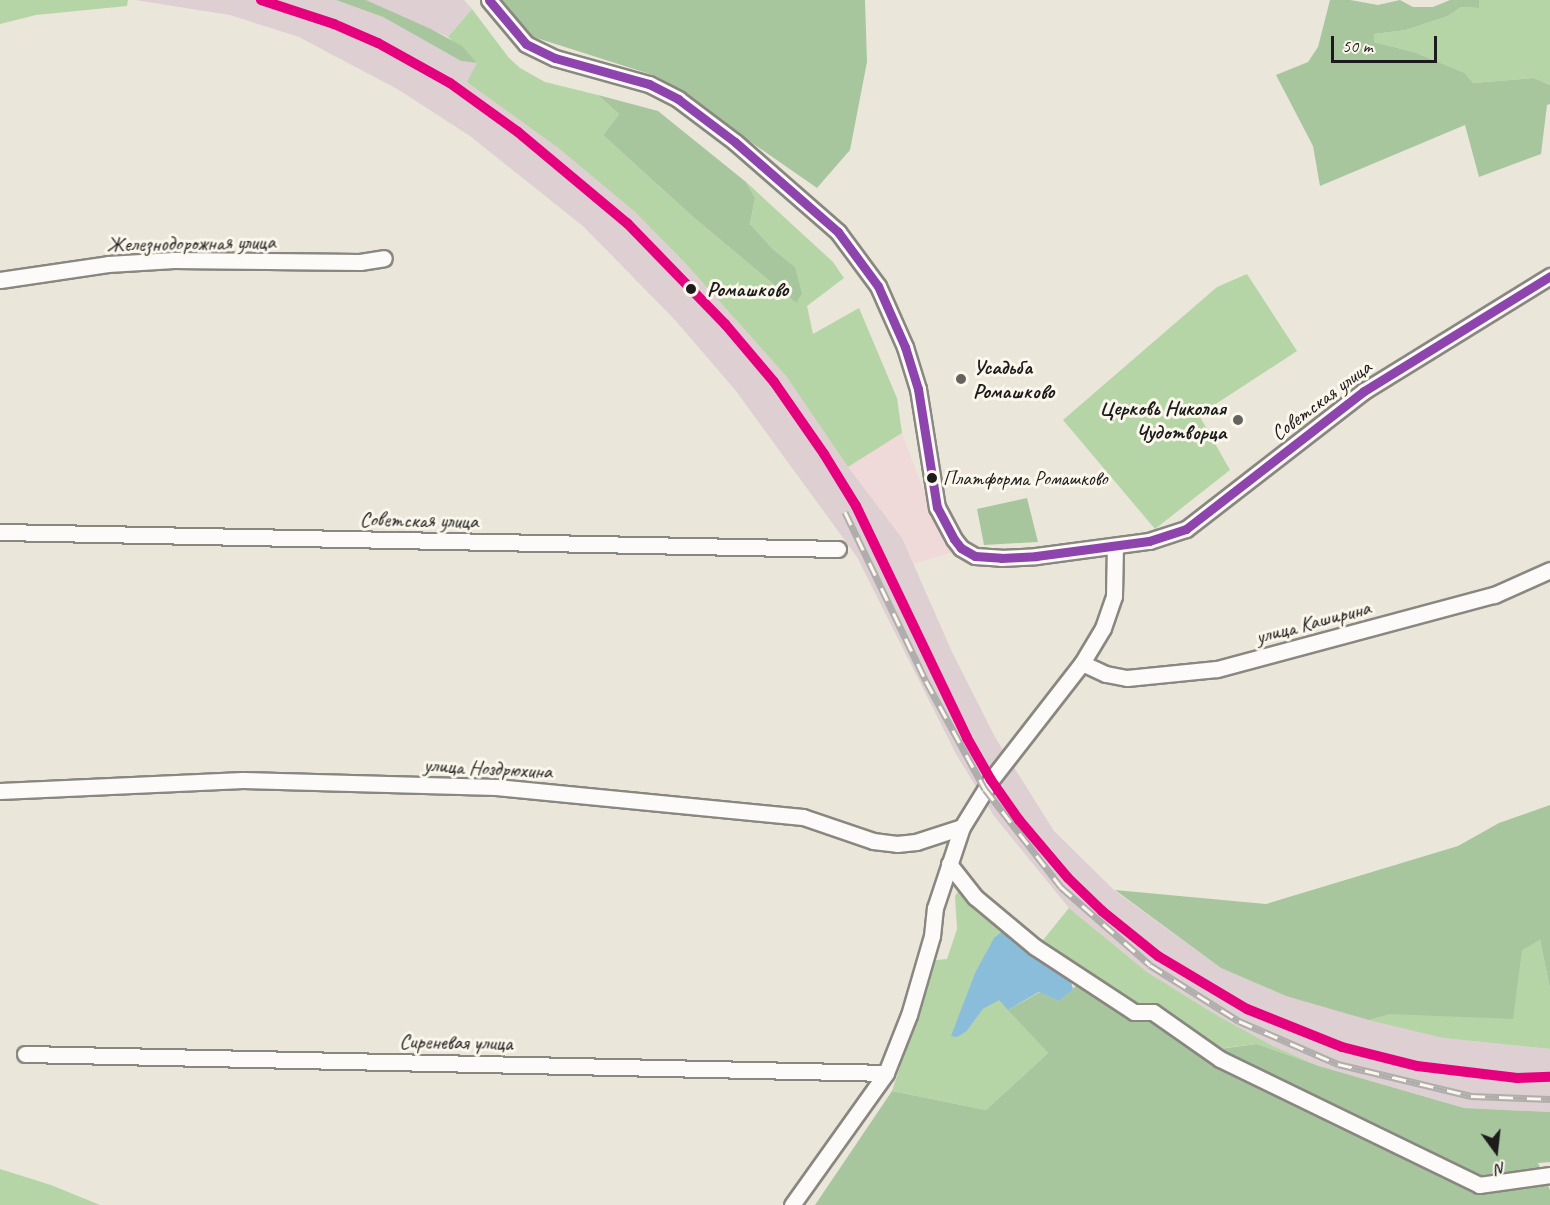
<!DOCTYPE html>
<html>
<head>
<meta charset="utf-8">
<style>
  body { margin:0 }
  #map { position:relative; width:1550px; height:1205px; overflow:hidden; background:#ebe6da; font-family:Caveat,sans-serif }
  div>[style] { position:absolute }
  .built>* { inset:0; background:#f0d9d9 }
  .industrial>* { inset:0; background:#ddcfd2 }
  .green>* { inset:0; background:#b6d5a6 }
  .forest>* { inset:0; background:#a7c69e }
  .water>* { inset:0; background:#89bdd9 }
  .roads { filter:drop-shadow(2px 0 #8a8781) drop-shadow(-2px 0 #8a8781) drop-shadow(0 2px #8a8781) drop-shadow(0 -2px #8a8781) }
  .minor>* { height:15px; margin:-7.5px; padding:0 7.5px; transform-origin:7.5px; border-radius:7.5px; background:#fcfbf9 }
  .rail>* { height:7px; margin-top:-3.5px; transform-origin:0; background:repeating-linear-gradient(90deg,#fbf7ec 0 14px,#afaeac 0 28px); box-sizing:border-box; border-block:2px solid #afaeac }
  .bus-1>* { height:9px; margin:-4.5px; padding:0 4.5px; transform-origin:4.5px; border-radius:4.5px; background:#8e44ad }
  .rail-1>* { height:10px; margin:-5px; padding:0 5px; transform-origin:5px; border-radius:5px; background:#e5007d }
  .dots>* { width:16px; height:16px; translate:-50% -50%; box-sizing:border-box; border:3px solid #fbf7ec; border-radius:50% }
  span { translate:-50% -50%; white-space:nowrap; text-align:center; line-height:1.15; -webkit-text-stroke:6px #fbf7ec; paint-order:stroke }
  .bus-label { font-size:20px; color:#1c1c1c }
  .left { translate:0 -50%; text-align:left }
  .street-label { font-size:21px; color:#1c1c1c }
  .stop-label { font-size:21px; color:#1c1c1c; font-weight:700 }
  .poi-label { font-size:21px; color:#1c1c1c; font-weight:700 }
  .right { translate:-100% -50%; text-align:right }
  .north { position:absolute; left:1466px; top:1121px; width:60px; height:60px; -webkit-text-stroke:4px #fbf7ec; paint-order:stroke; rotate:165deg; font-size:16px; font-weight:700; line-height:24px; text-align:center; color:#1c1c1c }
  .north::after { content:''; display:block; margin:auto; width:21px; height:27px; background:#1c1c1c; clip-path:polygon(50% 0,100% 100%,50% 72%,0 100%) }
  .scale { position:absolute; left:1331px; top:36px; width:106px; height:27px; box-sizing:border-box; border:3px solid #1c1c1c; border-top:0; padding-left:8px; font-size:18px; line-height:21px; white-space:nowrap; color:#1c1c1c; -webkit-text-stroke:4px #fbf7ec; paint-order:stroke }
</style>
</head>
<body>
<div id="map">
  <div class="built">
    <i style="clip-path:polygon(902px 433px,923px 489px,957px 551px,913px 564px,902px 538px,848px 467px)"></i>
  </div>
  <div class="industrial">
    <i style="clip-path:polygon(135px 0,336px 0,383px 17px,461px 61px,477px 63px,557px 147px,635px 212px,686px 264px,786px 376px,848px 467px,902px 538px,952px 652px,995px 737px,1054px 831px,1115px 891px,1221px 968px,1286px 996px,1443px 1038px,1550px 1049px,1550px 1112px,1464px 1108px,1319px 1066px,1273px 1046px,1218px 1016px,1147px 972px,1069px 908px,994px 816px,956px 754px,857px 557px,736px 391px,675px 320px,584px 227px,470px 136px,399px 90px,299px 37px,230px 15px)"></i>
    <i style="clip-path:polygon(366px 0,464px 0,472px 9px,448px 37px)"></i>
  </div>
  <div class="green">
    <i style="clip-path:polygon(0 0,128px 0,127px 6px,36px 15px,0 24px)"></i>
    <i style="clip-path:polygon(1479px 0,1550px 0,1550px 85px,1534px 78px,1473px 83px,1465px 73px,1414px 52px,1374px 42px,1374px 34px,1406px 30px,1448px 16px,1461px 7px,1478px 8px)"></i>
    <i style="clip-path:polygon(472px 9px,509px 58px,520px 68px,545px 82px,598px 95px,619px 114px,603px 135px,692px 216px,796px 303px,795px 267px,773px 249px,750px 224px,755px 198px,746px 182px,833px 262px,844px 278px,807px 306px,813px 334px,859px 308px,897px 398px,902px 433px,848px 467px,786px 376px,686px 264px,635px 212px,557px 147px,467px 82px,477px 63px,448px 37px)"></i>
    <i style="clip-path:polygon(1247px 274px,1297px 351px,1199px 415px,1230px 470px,1155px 529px,1063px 420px,1217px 287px)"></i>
    <i style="clip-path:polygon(965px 881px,1004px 930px,975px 973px,952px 1036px,967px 1031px,983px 1009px,999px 999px,1048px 1053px,986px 1110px,892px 1091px,936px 960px,947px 959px,957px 929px,955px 896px)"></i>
    <i style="clip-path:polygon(1069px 908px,1147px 972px,1218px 1016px,1273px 1046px,1319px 1066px,1257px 1044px,1216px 1049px,1156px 1005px,1136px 1003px,1039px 945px)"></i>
    <i style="clip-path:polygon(1540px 940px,1550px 989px,1550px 1049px,1443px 1038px,1369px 1020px,1389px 1014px)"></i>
    <i style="clip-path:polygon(0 1169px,51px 1185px,100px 1205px,0 1205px)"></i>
  </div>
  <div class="forest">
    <i style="clip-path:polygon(336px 0,366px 0,431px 29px,462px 46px,477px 63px,461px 61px,383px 17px)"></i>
    <i style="clip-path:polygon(499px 0,865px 0,867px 62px,850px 150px,817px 188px,656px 76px,524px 34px)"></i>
    <i style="clip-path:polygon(1330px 0,1350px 0,1378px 5px,1400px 0,1413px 7px,1433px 7px,1450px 0,1479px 0,1479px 8px,1461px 7px,1448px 16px,1406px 30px,1374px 34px,1374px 42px,1414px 52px,1465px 73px,1473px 83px,1534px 78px,1550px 85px,1550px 104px,1547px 105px,1541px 154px,1479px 177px,1465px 125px,1320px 186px,1313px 146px,1276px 75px,1308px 62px,1318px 47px)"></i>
    <i style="clip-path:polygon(598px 95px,658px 111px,746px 182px,755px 198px,750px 224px,773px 249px,795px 267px,802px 294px,796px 303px,692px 216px,603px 135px,619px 114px)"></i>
    <i style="clip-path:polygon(1027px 498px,1038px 542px,984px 545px,977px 509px)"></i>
    <i style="clip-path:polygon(1550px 805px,1550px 989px,1540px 940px,1522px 950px,1513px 1019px,1390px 1014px,1369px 1020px,1286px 996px,1221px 968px,1115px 890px,1266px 904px,1458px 846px,1499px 823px)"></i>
    <i style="clip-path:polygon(1078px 984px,1127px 1019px,1151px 1020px,1196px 1052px,1257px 1044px,1319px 1066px,1464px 1108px,1550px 1112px,1550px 1162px,1538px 1163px,1550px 1190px,1550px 1205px,815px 1205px,892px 1091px,986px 1110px,1048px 1053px,1008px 1010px,1040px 992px,1059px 1001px)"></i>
  </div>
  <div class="water">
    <i style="clip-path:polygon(1004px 930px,1070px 978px,1073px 989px,1059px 1001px,1039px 992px,1008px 1010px,999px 1000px,983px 1009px,967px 1031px,957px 1037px,951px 1036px,975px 973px,994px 938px)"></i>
  </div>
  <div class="roads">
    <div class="minor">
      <i style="left:489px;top:0;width:57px;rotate:49.9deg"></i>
      <i style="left:526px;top:44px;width:32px;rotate:26deg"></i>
      <i style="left:555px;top:58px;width:98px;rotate:15.5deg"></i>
      <i style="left:649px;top:84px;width:33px;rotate:27deg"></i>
      <i style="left:678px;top:99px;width:71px;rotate:37deg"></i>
      <i style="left:735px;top:142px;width:137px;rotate:41.1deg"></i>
      <i style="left:838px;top:232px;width:67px;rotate:53.5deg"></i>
      <i style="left:878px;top:286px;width:67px;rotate:66.1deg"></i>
      <i style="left:905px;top:347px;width:44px;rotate:72.8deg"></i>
      <i style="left:918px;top:389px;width:120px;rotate:80.9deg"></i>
      <i style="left:937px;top:507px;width:36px;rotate:62deg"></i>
      <i style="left:954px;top:539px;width:11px;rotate:52deg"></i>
      <i style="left:961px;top:548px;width:16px;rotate:30deg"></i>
      <i style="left:975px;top:556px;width:26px;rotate:4deg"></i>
      <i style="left:1001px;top:558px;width:35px;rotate:-3deg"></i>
      <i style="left:1036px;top:556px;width:114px;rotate:-7.6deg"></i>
      <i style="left:1149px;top:541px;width:39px;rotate:-18deg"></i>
      <i style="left:1186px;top:529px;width:225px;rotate:-37.8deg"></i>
      <i style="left:1364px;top:391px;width:219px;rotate:-31.7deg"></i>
      <i style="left:0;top:280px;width:109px;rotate:-8.4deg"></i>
      <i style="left:108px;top:264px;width:66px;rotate:-3.5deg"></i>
      <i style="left:174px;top:260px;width:186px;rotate:0.6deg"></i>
      <i style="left:360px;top:262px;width:24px;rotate:-9deg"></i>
      <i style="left:0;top:532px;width:838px;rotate:1.16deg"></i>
      <i style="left:1082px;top:663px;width:26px;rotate:25deg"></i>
      <i style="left:1106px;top:674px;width:21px;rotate:11deg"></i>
      <i style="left:1127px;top:678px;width:90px;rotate:-5.7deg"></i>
      <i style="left:1217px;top:669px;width:287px;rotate:-15deg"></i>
      <i style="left:1494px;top:595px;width:61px;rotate:-24.1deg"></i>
      <i style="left:0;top:791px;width:243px;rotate:-2.6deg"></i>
      <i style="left:243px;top:780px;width:253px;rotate:1.6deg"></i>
      <i style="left:496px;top:787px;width:308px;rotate:5.6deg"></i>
      <i style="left:803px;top:817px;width:74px;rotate:18.9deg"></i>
      <i style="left:873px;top:841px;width:24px;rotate:7deg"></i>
      <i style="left:897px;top:844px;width:19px;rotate:-6deg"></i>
      <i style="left:916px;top:842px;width:48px;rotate:-18.1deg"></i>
      <i style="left:949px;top:864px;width:42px;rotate:51.8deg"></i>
      <i style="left:975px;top:897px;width:78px;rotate:39.8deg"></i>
      <i style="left:1035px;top:947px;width:118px;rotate:33.3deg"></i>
      <i style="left:1134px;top:1012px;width:19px"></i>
      <i style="left:1153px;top:1012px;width:82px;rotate:35deg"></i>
      <i style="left:1220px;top:1059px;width:288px;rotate:25.9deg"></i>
      <i style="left:1479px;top:1185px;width:72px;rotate:-8deg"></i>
      <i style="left:25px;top:1054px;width:861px;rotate:1.26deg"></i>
      <i style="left:792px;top:1205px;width:162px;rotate:-54.5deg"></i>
      <i style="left:886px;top:1073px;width:62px;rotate:-68.4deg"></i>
      <i style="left:909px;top:1015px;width:82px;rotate:-73.8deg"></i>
      <i style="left:932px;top:936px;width:28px;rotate:-84deg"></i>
      <i style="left:935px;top:908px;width:85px;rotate:-71.6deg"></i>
      <i style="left:962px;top:827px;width:55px;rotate:-58.3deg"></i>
      <i style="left:991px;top:780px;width:148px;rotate:-52.1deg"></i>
      <i style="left:1082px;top:663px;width:41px;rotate:-59deg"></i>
      <i style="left:1103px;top:628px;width:34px;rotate:-71deg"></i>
      <i style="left:1114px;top:596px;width:50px;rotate:-88.9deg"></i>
    </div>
  </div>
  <div class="rail">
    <i style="left:845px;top:512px;width:187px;rotate:64.4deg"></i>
    <i style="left:926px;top:681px;width:123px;rotate:61.4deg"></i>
    <i style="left:985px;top:789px;width:124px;rotate:52.2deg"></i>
    <i style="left:1061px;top:887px;width:118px;rotate:41.2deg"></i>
    <i style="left:1150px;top:965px;width:105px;rotate:32.2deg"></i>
    <i style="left:1239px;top:1021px;width:108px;rotate:23.5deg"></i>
    <i style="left:1338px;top:1064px;width:137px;rotate:13.5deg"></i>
    <i style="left:1471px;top:1096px;width:79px;rotate:2.2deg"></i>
  </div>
  <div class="bus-1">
    <i style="left:489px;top:0;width:57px;rotate:49.9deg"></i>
    <i style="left:526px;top:44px;width:32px;rotate:26deg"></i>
    <i style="left:555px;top:58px;width:98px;rotate:15.5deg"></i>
    <i style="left:649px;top:84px;width:33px;rotate:27deg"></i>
    <i style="left:678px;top:99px;width:71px;rotate:37deg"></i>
    <i style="left:735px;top:142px;width:137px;rotate:41.1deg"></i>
    <i style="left:838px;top:232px;width:67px;rotate:53.5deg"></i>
    <i style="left:878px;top:286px;width:67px;rotate:66.1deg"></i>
    <i style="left:905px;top:347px;width:44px;rotate:72.8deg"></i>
    <i style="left:918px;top:389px;width:120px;rotate:80.9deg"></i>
    <i style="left:937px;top:507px;width:36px;rotate:62deg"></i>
    <i style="left:954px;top:539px;width:11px;rotate:52deg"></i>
    <i style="left:961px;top:548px;width:16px;rotate:30deg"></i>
    <i style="left:975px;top:556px;width:26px;rotate:4deg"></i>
    <i style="left:1001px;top:558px;width:35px;rotate:-3deg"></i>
    <i style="left:1036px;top:556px;width:114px;rotate:-7.6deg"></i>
    <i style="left:1149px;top:541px;width:39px;rotate:-18deg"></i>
    <i style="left:1186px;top:529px;width:225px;rotate:-37.8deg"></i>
    <i style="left:1364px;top:391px;width:219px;rotate:-31.7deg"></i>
  </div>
  <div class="rail-1">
    <i style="left:261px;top:0;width:77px;rotate:18.2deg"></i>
    <i style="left:334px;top:24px;width:48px;rotate:23.4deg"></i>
    <i style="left:378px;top:43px;width:82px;rotate:29.1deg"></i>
    <i style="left:450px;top:83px;width:84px;rotate:35.8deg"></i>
    <i style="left:518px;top:132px;width:142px;rotate:39.9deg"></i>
    <i style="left:627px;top:223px;width:141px;rotate:45.9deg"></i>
    <i style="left:725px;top:324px;width:76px;rotate:49.8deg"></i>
    <i style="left:774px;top:382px;width:88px;rotate:55.2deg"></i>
    <i style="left:824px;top:454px;width:61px;rotate:58.4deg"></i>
    <i style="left:856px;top:506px;width:257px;rotate:64.4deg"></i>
    <i style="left:967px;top:738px;width:48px;rotate:60.3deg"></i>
    <i style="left:991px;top:780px;width:49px;rotate:55deg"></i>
    <i style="left:1019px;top:820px;width:76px;rotate:49.8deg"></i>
    <i style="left:1068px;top:878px;width:47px;rotate:44.1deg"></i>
    <i style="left:1102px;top:911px;width:72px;rotate:38.8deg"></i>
    <i style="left:1158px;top:956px;width:104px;rotate:30.8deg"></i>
    <i style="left:1247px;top:1009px;width:102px;rotate:21.8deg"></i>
    <i style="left:1342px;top:1047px;width:77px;rotate:14.2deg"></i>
    <i style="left:1417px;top:1066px;width:101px;rotate:6.8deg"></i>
    <i style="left:1517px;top:1078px;width:33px;rotate:-2deg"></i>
  </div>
  <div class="dots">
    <i style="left:691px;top:289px;background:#1c1c1c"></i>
    <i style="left:961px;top:379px;background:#64635e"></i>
    <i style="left:1238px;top:420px;background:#64635e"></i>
    <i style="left:932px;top:478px;background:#1c1c1c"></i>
  </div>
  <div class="bus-label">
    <span class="left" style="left:943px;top:478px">Платформа Ромашково</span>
  </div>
  <div class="street-label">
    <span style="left:191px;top:243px;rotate:-1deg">Железнодорожная улица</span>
    <span style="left:1321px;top:400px;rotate:-37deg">Советская улица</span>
    <span style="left:419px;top:520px;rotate:1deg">Советская улица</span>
    <span style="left:1313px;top:622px;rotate:-15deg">улица Каширина</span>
    <span style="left:488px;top:768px;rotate:3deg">улица Ноздрюхина</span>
    <span style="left:456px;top:1042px;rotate:1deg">Сиреневая улица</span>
  </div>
  <div class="stop-label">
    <span class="left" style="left:707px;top:289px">Ромашково</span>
  </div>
  <div class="poi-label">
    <span class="left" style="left:973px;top:379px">Усадьба<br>Ромашково</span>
    <span class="right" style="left:1226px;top:420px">Церковь Николая<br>Чудотворца</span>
  </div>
  <div class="north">N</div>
  <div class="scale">50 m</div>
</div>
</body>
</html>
